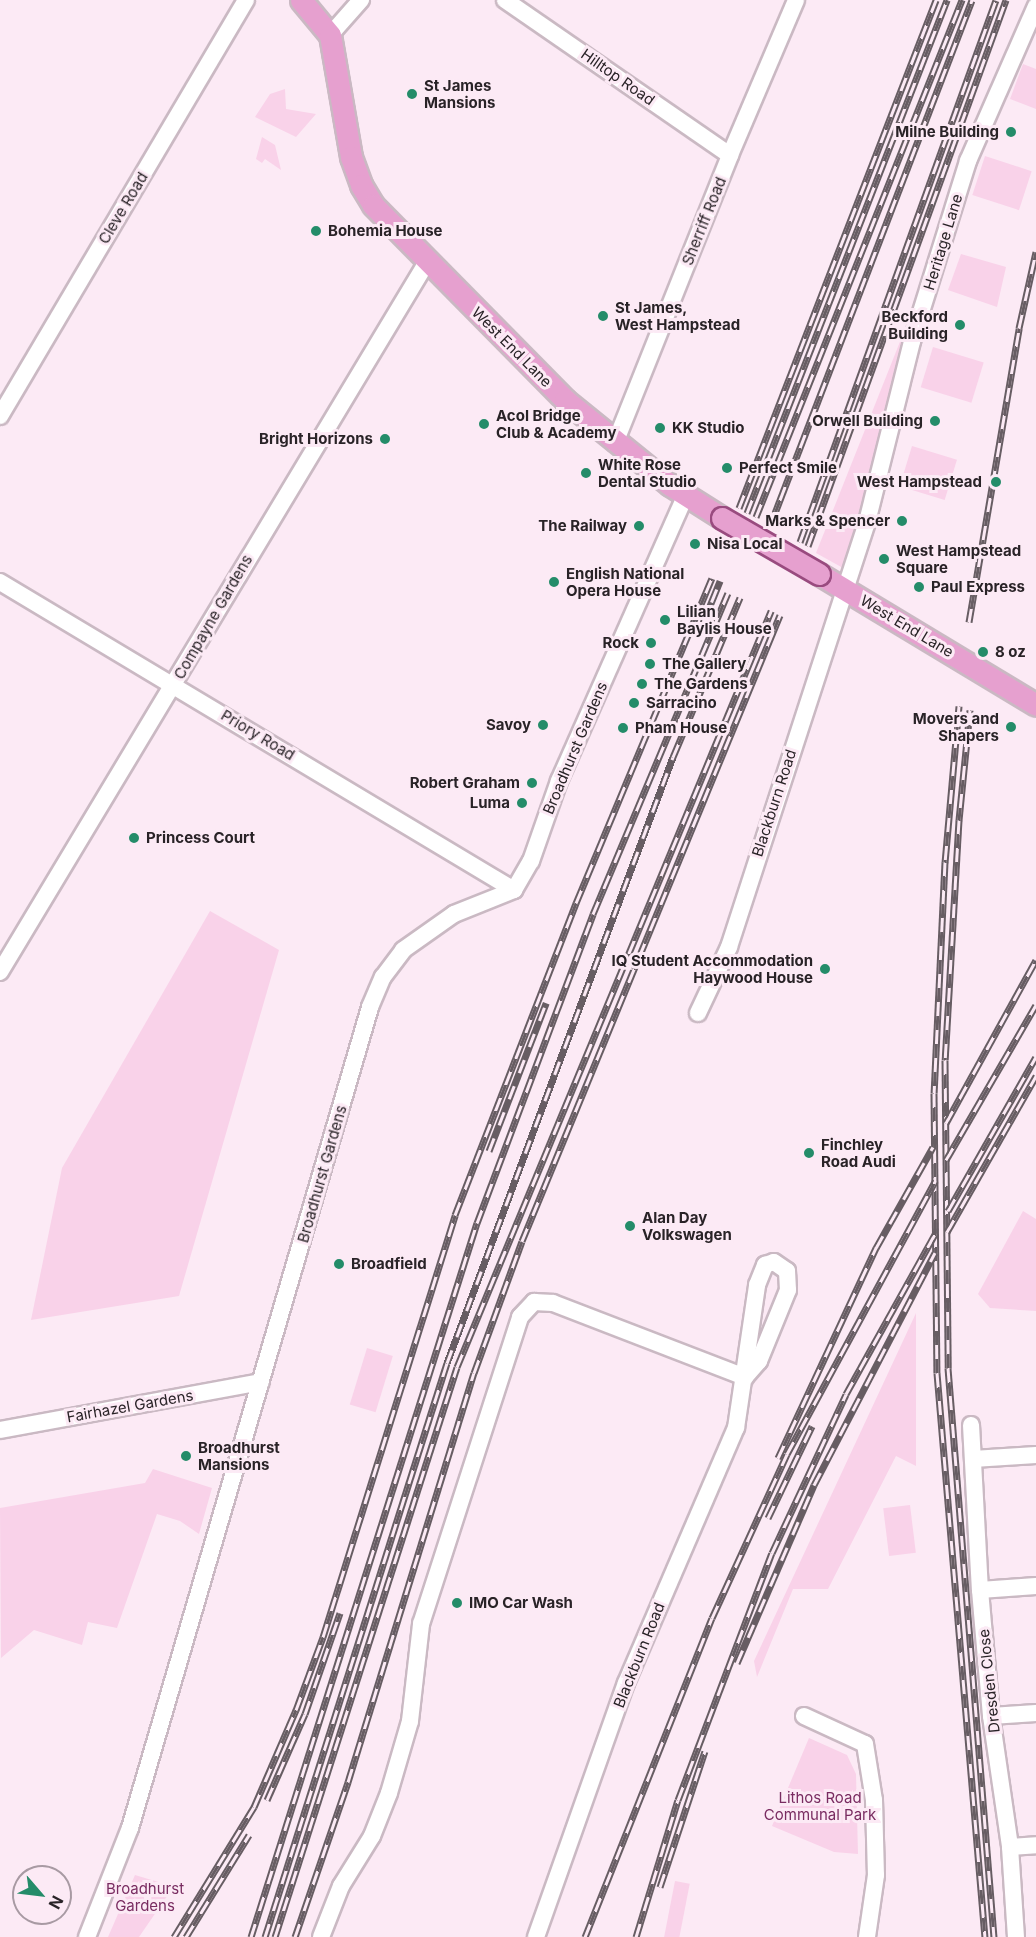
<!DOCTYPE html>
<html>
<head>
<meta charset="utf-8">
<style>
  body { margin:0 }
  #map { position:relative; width:1036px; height:1937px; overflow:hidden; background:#fceaf5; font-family:Inter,sans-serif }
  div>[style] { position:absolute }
  .green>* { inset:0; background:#f9d2e9; transform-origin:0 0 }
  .roads { filter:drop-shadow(2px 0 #cab9c3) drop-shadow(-2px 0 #cab9c3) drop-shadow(0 2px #cab9c3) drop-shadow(0 -2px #cab9c3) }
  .minor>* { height:16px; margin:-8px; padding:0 8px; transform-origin:8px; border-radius:8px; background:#fff }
  .major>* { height:21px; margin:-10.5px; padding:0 10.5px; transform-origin:10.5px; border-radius:10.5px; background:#e6a0cf }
  .rail>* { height:7px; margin-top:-3.5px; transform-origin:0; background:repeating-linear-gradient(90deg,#fceaf5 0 14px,#675d63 0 28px); box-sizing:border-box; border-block:2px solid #675d63 }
  .bridges { filter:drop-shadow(2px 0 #994b7f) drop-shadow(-2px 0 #994b7f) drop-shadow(0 2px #994b7f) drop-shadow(0 -2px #994b7f) }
  .major-bridge>* { height:21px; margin:-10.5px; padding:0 10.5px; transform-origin:10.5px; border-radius:10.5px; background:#e6a0cf }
  .dots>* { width:16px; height:16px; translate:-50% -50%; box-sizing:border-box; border:3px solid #fceaf5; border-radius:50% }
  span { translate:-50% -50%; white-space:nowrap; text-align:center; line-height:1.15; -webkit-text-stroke:6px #fceaf5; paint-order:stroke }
  .street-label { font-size:15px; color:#292327 }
  .poi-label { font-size:15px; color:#292327; font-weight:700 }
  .left { translate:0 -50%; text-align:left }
  .right { translate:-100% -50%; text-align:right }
  .park-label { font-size:15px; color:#792c61 }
  .north { position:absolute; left:12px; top:1865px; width:60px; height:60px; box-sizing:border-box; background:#fceaf5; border:2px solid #a89aa3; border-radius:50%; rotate:118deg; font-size:16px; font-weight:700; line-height:24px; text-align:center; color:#292327 }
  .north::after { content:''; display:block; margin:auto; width:21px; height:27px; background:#248c69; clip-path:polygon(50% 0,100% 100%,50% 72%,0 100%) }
</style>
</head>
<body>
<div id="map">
  <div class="green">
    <i style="clip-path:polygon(1023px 64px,1036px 69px,1036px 109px,1010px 99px)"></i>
    <i style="clip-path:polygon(285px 89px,286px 109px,316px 114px,296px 137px,255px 117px,270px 94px)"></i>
    <i style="clip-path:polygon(262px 137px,275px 145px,281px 170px,265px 159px,262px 163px,256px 159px)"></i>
    <i style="left:985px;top:156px;width:49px;height:41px;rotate:18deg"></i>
    <i style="clip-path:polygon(961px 254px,1006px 267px,997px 307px,948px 290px)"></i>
    <i style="clip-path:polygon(911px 314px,861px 518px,843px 568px,816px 553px)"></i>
    <i style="left:933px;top:347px;width:53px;height:42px;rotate:17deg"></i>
    <i style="left:912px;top:446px;width:47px;height:42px;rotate:17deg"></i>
    <i style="clip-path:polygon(210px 911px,279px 950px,179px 1296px,31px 1320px,62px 1168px)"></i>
    <i style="clip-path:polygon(1023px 1211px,1036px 1219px,1036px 1311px,990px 1308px,978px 1294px)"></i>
    <i style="clip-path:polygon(916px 1313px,916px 1466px,896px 1456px,828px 1589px,793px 1589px,757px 1677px,754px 1661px)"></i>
    <i style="left:367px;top:1348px;width:27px;height:59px;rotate:17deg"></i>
    <i style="clip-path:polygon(153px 1469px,212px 1488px,199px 1534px,180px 1521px,157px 1514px,117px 1628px,88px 1622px,82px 1645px,34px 1630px,1px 1658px,0 1508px,145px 1483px)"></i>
    <i style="left:910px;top:1505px;width:48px;height:27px;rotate:83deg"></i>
    <i style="clip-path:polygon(809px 1738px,847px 1755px,856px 1774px,858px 1854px,834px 1852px,772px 1826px)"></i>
    <i style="clip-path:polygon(135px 1875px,165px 1884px,172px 1889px,139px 1937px,108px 1937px)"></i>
    <i style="left:675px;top:1881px;width:15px;height:57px;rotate:11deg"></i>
  </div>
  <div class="roads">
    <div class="minor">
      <i style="left:505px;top:0;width:273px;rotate:34.6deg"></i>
      <i style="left:330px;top:35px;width:47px;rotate:-48.5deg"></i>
      <i style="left:0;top:416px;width:483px;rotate:-59.4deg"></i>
      <i style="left:615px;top:443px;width:310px;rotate:-68.2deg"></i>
      <i style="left:730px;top:155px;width:168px;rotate:-66.9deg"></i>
      <i style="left:0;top:582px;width:599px;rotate:30.93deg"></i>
      <i style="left:0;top:972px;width:829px;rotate:-58.98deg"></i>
      <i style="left:698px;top:1013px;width:73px;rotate:-64.8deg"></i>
      <i style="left:729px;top:947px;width:447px;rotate:-72deg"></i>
      <i style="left:867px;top:522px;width:187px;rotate:-76deg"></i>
      <i style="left:912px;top:341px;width:189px;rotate:-72.7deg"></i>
      <i style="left:968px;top:161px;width:169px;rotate:-66.3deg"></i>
      <i style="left:971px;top:1425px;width:165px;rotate:86.9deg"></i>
      <i style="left:980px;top:1590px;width:126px;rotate:85deg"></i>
      <i style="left:991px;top:1716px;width:132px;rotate:81.7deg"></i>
      <i style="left:1010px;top:1847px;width:90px;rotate:86.2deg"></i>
      <i style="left:0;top:1430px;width:265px;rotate:-10.4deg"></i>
      <i style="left:973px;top:1459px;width:63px;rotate:-3.6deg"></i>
      <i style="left:980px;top:1590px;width:56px;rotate:-4.1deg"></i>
      <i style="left:804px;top:1716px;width:67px;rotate:24.7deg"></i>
      <i style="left:865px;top:1744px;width:57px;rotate:80.9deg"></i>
      <i style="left:874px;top:1800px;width:75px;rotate:88.5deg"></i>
      <i style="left:876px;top:1875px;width:63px;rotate:98.3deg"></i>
      <i style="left:991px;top:1716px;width:45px;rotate:-3.8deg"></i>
      <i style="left:1010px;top:1847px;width:26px;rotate:-4deg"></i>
      <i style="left:87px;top:1937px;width:117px;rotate:-68.5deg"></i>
      <i style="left:130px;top:1828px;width:855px;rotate:-73.7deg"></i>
      <i style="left:370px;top:1007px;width:33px;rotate:-67deg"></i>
      <i style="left:383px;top:977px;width:34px;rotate:-53deg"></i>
      <i style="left:403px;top:950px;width:62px;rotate:-35.2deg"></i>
      <i style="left:454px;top:914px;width:65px;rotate:-21.8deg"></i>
      <i style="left:514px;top:890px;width:34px;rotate:-60deg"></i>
      <i style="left:531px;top:861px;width:85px;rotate:-70.7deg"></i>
      <i style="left:559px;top:781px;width:313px;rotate:-66.1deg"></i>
      <i style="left:321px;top:1937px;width:55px;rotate:-68.6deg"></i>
      <i style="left:341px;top:1886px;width:59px;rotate:-58.2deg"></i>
      <i style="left:372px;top:1836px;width:46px;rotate:-68.4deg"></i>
      <i style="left:389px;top:1793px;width:75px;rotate:-73.7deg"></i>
      <i style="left:410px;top:1721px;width:98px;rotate:-83.5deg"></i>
      <i style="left:421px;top:1624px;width:323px;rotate:-72.1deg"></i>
      <i style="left:520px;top:1317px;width:21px;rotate:-47deg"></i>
      <i style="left:534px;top:1302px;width:19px;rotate:3deg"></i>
      <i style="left:553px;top:1303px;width:206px;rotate:21.1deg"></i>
      <i style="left:536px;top:1937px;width:269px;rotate:-70.5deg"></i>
      <i style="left:626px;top:1683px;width:278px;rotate:-66.7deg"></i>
      <i style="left:736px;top:1428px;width:145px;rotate:-81.6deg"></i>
      <i style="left:757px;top:1285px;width:22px;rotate:-68deg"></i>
      <i style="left:765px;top:1265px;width:9px;rotate:-18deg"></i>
      <i style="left:774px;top:1262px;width:16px;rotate:35deg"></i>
      <i style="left:787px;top:1271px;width:19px;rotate:87deg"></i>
      <i style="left:788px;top:1290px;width:77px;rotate:112.2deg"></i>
      <i style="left:759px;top:1361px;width:21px;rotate:131deg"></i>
    </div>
    <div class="major">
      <i style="left:301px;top:0;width:45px;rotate:50.4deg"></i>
      <i style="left:330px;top:35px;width:124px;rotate:80.2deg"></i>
      <i style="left:351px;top:157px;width:30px;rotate:70deg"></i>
      <i style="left:361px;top:185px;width:23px;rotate:59deg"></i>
      <i style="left:373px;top:205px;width:274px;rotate:45.4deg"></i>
      <i style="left:565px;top:400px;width:135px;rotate:39deg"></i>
      <i style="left:670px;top:485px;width:62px;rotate:32.4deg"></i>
      <i style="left:819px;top:574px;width:253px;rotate:31.1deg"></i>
    </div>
  </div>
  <div class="rail">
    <i style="left:739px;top:508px;width:545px;rotate:-68.8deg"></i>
    <i style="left:747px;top:513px;width:551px;rotate:-68.7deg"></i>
    <i style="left:756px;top:517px;width:557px;rotate:-68.28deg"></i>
    <i style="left:770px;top:526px;width:563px;rotate:-68.99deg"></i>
    <i style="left:800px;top:542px;width:576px;rotate:-70.12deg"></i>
    <i style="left:808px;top:546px;width:581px;rotate:-70.07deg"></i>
    <i style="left:969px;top:622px;width:298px;rotate:-80.3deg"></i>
    <i style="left:1019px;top:328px;width:78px;rotate:-77.4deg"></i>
    <i style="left:701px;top:628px;width:51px;rotate:-68deg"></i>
    <i style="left:959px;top:706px;width:157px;rotate:95.1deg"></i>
    <i style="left:945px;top:862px;width:231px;rotate:92.7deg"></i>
    <i style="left:934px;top:1093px;width:280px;rotate:89.4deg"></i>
    <i style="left:937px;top:1373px;width:566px;rotate:85.14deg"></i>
    <i style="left:970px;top:710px;width:111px;rotate:95.7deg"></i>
    <i style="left:959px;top:820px;width:240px;rotate:93.3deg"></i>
    <i style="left:945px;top:1060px;width:308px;rotate:89.4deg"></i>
    <i style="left:948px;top:1368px;width:571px;rotate:85.38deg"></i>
    <i style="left:946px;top:1123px;width:186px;rotate:-61.1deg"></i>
    <i style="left:489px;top:1151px;width:159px;rotate:-68.9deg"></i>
    <i style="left:946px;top:1160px;width:179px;rotate:-59.9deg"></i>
    <i style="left:948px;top:1211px;width:177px;rotate:-60.3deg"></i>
    <i style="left:947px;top:1232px;width:180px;rotate:-60.3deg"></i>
    <i style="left:778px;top:1458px;width:232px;rotate:-65deg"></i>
    <i style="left:876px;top:1248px;width:116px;rotate:-60.6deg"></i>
    <i style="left:768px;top:1518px;width:102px;rotate:-64.4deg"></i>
    <i style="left:737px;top:1663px;width:194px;rotate:-66.6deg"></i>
    <i style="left:814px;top:1485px;width:262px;rotate:-62.5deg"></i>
    <i style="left:267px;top:1800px;width:94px;rotate:-66.2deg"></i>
    <i style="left:305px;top:1714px;width:107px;rotate:-70.9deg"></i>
    <i style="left:660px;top:1887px;width:143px;rotate:-71.7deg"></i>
    <i style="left:174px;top:1937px;width:153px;rotate:-58.4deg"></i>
    <i style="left:254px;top:1807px;width:106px;rotate:-66.6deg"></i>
    <i style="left:296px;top:1710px;width:78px;rotate:-69.7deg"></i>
    <i style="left:323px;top:1637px;width:442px;rotate:-72.6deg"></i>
    <i style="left:455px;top:1215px;width:335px;rotate:-68.8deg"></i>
    <i style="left:576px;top:903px;width:352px;rotate:-67.3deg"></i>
    <i style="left:186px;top:1937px;width:120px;rotate:-58.3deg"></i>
    <i style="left:251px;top:1937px;width:749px;rotate:-72.44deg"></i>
    <i style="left:477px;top:1223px;width:330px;rotate:-69.4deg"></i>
    <i style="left:593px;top:914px;width:348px;rotate:-67.2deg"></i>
    <i style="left:265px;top:1937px;width:602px;rotate:-72.41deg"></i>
    <i style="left:447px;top:1363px;width:647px;rotate:-69.55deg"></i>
    <i style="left:673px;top:757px;width:173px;rotate:-67.2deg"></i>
    <i style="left:275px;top:1937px;width:598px;rotate:-72.29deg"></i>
    <i style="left:457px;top:1367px;width:819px;rotate:-67.44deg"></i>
    <i style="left:295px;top:1937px;width:164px;rotate:-71.1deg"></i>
    <i style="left:348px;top:1782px;width:428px;rotate:-72.9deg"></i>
    <i style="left:474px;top:1373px;width:140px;rotate:-70deg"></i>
    <i style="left:522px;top:1241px;width:677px;rotate:-67.6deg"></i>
    <i style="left:585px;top:1937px;width:343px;rotate:-68.3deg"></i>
    <i style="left:712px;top:1618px;width:180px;rotate:-65.4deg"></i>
    <i style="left:787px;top:1454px;width:311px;rotate:-61.5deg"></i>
    <i style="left:636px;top:1937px;width:143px;rotate:-73deg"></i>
    <i style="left:678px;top:1800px;width:264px;rotate:-69.2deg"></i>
    <i style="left:772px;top:1553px;width:175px;rotate:-65deg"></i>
    <i style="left:846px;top:1394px;width:185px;rotate:-60.9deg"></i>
  </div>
  <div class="bridges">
    <div class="major-bridge">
      <i style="left:722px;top:518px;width:112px;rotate:30deg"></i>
    </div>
  </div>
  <div class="dots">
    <i style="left:412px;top:94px;background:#248c69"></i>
    <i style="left:1011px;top:132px;background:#248c69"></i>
    <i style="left:316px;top:231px;background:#248c69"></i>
    <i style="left:603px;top:316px;background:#248c69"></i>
    <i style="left:960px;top:325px;background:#248c69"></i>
    <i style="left:935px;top:421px;background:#248c69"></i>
    <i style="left:484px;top:424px;background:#248c69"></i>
    <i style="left:660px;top:428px;background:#248c69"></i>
    <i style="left:385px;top:439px;background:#248c69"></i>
    <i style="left:727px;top:468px;background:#248c69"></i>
    <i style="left:586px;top:473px;background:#248c69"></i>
    <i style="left:996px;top:482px;background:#248c69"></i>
    <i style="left:902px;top:521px;background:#248c69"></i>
    <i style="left:639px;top:526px;background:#248c69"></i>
    <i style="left:695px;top:544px;background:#248c69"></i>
    <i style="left:884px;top:559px;background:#248c69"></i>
    <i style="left:554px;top:582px;background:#248c69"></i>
    <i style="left:919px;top:587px;background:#248c69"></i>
    <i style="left:665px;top:620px;background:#248c69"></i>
    <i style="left:651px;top:643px;background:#248c69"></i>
    <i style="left:983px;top:652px;background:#248c69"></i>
    <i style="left:650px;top:664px;background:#248c69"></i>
    <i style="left:642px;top:684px;background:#248c69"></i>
    <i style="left:634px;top:703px;background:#248c69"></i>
    <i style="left:543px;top:725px;background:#248c69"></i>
    <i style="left:1011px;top:727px;background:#248c69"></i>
    <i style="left:623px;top:728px;background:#248c69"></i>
    <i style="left:532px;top:783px;background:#248c69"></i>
    <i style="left:522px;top:803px;background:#248c69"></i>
    <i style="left:134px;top:838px;background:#248c69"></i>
    <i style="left:825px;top:969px;background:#248c69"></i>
    <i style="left:809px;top:1153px;background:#248c69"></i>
    <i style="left:630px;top:1226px;background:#248c69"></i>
    <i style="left:339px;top:1264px;background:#248c69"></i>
    <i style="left:186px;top:1456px;background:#248c69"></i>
    <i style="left:457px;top:1603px;background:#248c69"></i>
  </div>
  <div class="street-label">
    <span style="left:618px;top:77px;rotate:35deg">Hilltop Road</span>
    <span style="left:123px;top:208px;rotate:-59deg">Cleve Road</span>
    <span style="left:704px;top:221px;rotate:-68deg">Sherriff Road</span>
    <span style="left:943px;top:242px;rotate:-73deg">Heritage Lane</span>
    <span style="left:512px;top:347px;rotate:45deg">West End Lane</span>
    <span style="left:213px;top:617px;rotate:-60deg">Compayne Gardens</span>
    <span style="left:907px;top:626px;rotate:31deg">West End Lane</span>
    <span style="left:258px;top:735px;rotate:31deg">Priory Road</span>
    <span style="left:575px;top:748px;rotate:-67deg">Broadhurst Gardens</span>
    <span style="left:774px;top:803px;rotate:-72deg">Blackburn Road</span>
    <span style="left:322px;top:1174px;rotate:-74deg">Broadhurst Gardens</span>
    <span style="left:130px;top:1406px;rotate:-10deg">Fairhazel Gardens</span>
    <span style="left:639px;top:1655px;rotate:-68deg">Blackburn Road</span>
    <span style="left:989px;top:1681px;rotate:-96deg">Dresden Close</span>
  </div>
  <div class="poi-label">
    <span class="left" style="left:424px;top:94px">St James<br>Mansions</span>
    <span class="right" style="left:999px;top:132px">Milne Building</span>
    <span class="left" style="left:328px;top:231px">Bohemia House</span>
    <span class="left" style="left:615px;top:316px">St James,<br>West Hampstead</span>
    <span class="right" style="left:948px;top:325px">Beckford<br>Building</span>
    <span class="left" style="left:496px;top:424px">Acol Bridge<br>Club &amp; Academy</span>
    <span class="right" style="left:923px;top:421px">Orwell Building</span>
    <span class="left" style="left:672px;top:428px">KK Studio</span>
    <span class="right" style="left:373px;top:439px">Bright Horizons</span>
    <span class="left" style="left:598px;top:473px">White Rose<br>Dental Studio</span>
    <span class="left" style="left:739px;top:468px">Perfect Smile</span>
    <span class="right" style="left:982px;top:482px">West Hampstead</span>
    <span class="right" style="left:890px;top:521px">Marks &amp; Spencer</span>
    <span class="right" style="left:627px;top:526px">The Railway</span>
    <span class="left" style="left:707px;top:544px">Nisa Local</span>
    <span class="left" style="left:896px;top:559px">West Hampstead<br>Square</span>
    <span class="left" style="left:566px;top:582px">English National<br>Opera House</span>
    <span class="left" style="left:931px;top:587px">Paul Express</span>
    <span class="left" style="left:677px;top:620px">Lilian<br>Baylis House</span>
    <span class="right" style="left:639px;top:643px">Rock</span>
    <span class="left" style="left:995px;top:652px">8 oz</span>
    <span class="left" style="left:662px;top:664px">The Gallery</span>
    <span class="left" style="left:654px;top:684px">The Gardens</span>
    <span class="left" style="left:646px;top:703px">Sarracino</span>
    <span class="right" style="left:999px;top:727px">Movers and<br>Shapers</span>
    <span class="right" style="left:531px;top:725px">Savoy</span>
    <span class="left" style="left:635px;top:728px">Pham House</span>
    <span class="right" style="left:520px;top:783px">Robert Graham</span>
    <span class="right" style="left:510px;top:803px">Luma</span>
    <span class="left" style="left:146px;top:838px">Princess Court</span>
    <span class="right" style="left:813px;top:969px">IQ Student Accommodation<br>Haywood House</span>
    <span class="left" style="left:821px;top:1153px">Finchley<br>Road Audi</span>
    <span class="left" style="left:642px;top:1226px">Alan Day<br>Volkswagen</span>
    <span class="left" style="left:351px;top:1264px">Broadfield</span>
    <span class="left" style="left:198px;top:1456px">Broadhurst<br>Mansions</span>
    <span class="left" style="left:469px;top:1603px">IMO Car Wash</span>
  </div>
  <div class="park-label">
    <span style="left:820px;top:1806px">Lithos Road<br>Communal Park</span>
    <span style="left:145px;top:1897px">Broadhurst<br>Gardens</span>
  </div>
  <div class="north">N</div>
</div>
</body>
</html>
